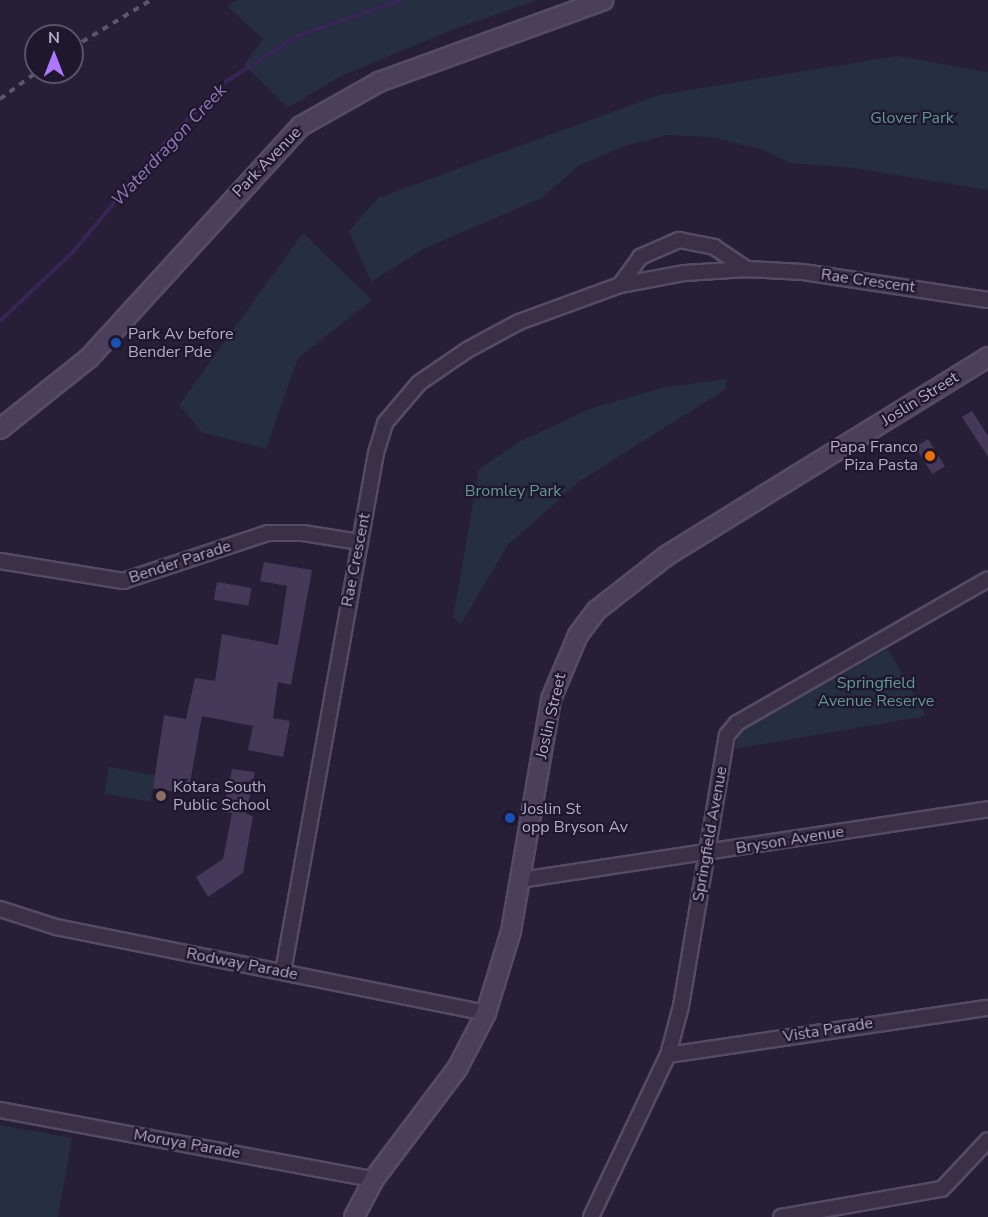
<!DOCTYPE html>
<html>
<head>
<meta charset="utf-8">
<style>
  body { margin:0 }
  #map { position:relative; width:988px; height:1217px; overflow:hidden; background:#271e38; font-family:"Nunito Sans",sans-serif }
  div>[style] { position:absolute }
  .green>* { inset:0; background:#262e42; transform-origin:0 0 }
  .stream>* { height:4px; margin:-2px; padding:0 2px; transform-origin:2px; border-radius:2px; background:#372654 }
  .building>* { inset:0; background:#453959; transform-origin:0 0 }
  .roads { filter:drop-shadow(2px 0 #554c64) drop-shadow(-2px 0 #554c64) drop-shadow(0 2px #554c64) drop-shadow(0 -2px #554c64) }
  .street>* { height:14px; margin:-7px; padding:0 7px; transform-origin:7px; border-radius:7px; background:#3a3149 }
  .secondary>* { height:18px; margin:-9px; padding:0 9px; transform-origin:9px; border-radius:9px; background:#4b3f5c }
  .rail>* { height:4px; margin-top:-2px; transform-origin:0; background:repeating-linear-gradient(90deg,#5e5370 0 6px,transparent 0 12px) }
  .dots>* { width:16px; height:16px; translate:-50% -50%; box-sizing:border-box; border:3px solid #1f172d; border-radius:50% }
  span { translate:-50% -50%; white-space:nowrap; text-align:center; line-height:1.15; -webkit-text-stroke:4.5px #1f172d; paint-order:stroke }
  .park-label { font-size:16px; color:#619798 }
  .street-label { font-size:16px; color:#b6abc6 }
  .poi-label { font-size:16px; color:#b6abc6 }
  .left { translate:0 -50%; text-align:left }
  .right { translate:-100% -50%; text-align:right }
  .water-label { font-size:18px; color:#8e78b6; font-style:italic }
  .north { position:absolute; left:24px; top:24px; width:60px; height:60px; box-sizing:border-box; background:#1f172d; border:2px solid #5b526a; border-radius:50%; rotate:0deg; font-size:16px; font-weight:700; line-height:24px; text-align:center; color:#b6abc6 }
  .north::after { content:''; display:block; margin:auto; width:21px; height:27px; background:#ae77ff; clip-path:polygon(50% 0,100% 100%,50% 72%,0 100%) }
</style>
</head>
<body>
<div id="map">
  <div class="green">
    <i style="clip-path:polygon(236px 0,538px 0,454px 29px,339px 77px,288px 108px,244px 65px,263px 39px,227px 6px)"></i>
    <i style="clip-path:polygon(897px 56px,988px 72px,988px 190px,855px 168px,790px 163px,763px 150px,712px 137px,666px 135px,625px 146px,578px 166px,542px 198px,425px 248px,371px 282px,349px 231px,378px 198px,659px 95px)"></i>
    <i style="clip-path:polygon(303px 233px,372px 300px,298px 358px,266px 449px,202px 432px,179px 405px)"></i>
    <i style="clip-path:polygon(727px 379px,726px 389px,580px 481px,507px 546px,461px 624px,453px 618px,479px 469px,521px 441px,592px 408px,666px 387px)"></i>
    <i style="clip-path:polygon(888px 649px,926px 716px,735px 749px,737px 738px,746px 728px)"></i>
    <i style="left:109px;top:767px;width:47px;height:27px;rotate:10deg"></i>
    <i style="clip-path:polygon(0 1125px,72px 1138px,58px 1217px,0 1217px)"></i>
  </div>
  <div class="stream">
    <i style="left:0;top:321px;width:99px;rotate:-43.4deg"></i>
    <i style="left:72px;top:253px;width:138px;rotate:-50deg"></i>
    <i style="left:161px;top:147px;width:88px;rotate:-45.9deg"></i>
    <i style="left:222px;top:84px;width:89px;rotate:-32.6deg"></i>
    <i style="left:297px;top:36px;width:110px;rotate:-19.1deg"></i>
  </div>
  <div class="building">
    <i style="clip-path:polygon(972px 411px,988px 436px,988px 457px,962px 417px)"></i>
    <i style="left:928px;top:439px;width:32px;height:15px;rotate:58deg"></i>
    <i style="clip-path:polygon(264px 562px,312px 570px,291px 685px,278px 682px,273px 718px,290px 721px,283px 757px,248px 750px,253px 726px,202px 716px,188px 794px,153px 788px,164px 715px,186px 719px,195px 678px,215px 681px,222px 634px,278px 645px,287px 586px,260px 581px)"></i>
    <i style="left:217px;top:582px;width:35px;height:18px;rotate:10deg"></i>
    <i style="clip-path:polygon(232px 769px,255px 772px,246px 814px,253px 816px,243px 873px,208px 897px,196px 877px,223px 859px,232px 813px,223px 812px)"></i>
  </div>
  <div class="roads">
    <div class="street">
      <i style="left:620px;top:285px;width:34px;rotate:-54deg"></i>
      <i style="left:640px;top:257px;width:43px;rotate:-23.6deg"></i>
      <i style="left:679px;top:240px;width:36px;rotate:11deg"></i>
      <i style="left:714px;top:247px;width:40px;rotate:34deg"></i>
      <i style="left:0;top:561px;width:125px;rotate:9.2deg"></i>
      <i style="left:123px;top:581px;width:153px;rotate:-18.3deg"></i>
      <i style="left:268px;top:533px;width:35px"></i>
      <i style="left:303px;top:533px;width:58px;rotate:9deg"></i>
      <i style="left:520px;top:880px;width:473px;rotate:-8.6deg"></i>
      <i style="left:0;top:909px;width:59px;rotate:17.8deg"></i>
      <i style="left:56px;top:927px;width:439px;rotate:11.3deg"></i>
      <i style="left:283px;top:972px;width:527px;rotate:-79.84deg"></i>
      <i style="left:376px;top:453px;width:31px;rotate:-73deg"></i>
      <i style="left:385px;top:423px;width:52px;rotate:-49.6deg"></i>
      <i style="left:419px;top:383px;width:58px;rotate:-34.5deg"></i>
      <i style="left:467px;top:350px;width:59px;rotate:-28.3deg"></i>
      <i style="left:519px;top:322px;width:108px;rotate:-20.1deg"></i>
      <i style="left:620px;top:285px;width:66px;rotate:-10.5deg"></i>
      <i style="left:685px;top:273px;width:62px;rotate:-3.7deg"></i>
      <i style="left:747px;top:269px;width:56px;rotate:3.1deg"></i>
      <i style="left:803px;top:272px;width:187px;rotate:8.6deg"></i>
      <i style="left:668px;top:1055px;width:323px;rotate:-8.4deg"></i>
      <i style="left:0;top:1110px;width:380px;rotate:10.5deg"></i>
      <i style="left:591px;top:1217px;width:179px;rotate:-64.6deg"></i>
      <i style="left:668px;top:1055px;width:51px;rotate:-75.1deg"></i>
      <i style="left:681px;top:1006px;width:275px;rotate:-80.4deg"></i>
      <i style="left:727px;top:735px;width:16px;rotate:-50deg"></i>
      <i style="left:737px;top:723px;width:289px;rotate:-29.8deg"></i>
      <i style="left:781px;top:1217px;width:163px;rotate:-9.9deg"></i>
      <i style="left:942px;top:1189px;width:67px;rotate:-46.8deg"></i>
    </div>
    <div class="secondary">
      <i style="left:0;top:429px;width:114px;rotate:-38.6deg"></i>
      <i style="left:89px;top:358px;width:314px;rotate:-47.6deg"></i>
      <i style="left:301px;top:126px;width:90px;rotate:-29.4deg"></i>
      <i style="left:379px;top:82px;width:239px;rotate:-20deg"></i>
      <i style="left:354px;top:1217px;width:43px;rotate:-62.2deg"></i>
      <i style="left:374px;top:1179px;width:138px;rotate:-53deg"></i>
      <i style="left:457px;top:1069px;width:63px;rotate:-62.6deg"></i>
      <i style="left:486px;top:1013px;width:86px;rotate:-73deg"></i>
      <i style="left:511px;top:931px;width:235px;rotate:-80.2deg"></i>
      <i style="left:551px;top:699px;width:69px;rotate:-67.1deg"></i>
      <i style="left:578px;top:635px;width:31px;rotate:-53deg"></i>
      <i style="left:597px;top:610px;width:88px;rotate:-38deg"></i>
      <i style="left:666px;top:556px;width:379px;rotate:-31.7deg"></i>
    </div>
  </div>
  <div class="rail">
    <i style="left:72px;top:48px;width:92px;rotate:-31.3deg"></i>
    <i style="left:0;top:99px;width:46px;rotate:-36.1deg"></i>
  </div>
  <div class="dots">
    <i style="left:116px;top:343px;background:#1a4fb4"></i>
    <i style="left:930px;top:456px;background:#e8710a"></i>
    <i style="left:161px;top:796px;background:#8d6e63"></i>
    <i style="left:510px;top:818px;background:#1a4fb4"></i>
  </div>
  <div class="park-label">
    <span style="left:912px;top:118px">Glover Park</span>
    <span style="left:513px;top:491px">Bromley Park</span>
    <span style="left:876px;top:692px">Springfield<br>Avenue Reserve</span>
  </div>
  <div class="street-label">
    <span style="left:267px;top:162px;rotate:-46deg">Park Avenue</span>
    <span style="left:868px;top:281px;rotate:8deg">Rae Crescent</span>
    <span style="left:920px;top:399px;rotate:-32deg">Joslin Street</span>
    <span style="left:356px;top:560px;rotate:-79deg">Rae Crescent</span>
    <span style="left:180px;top:562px;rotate:-18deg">Bender Parade</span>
    <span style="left:551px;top:716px;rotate:-77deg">Joslin Street</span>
    <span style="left:710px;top:834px;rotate:-80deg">Springfield Avenue</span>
    <span style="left:790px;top:840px;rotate:-9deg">Bryson Avenue</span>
    <span style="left:242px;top:964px;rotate:11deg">Rodway Parade</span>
    <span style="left:828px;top:1030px;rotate:-9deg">Vista Parade</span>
    <span style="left:187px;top:1144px;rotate:10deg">Moruya Parade</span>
  </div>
  <div class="poi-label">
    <span class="left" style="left:128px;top:343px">Park Av before<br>Bender Pde</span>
    <span class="right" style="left:918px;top:456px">Papa Franco<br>Piza Pasta</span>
    <span class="left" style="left:173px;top:796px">Kotara South<br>Public School</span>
    <span class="left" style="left:522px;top:818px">Joslin St<br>opp Bryson Av</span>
  </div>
  <div class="water-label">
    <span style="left:169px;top:145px;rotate:-47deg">Waterdragon Creek</span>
  </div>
  <div class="north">N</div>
</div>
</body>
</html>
